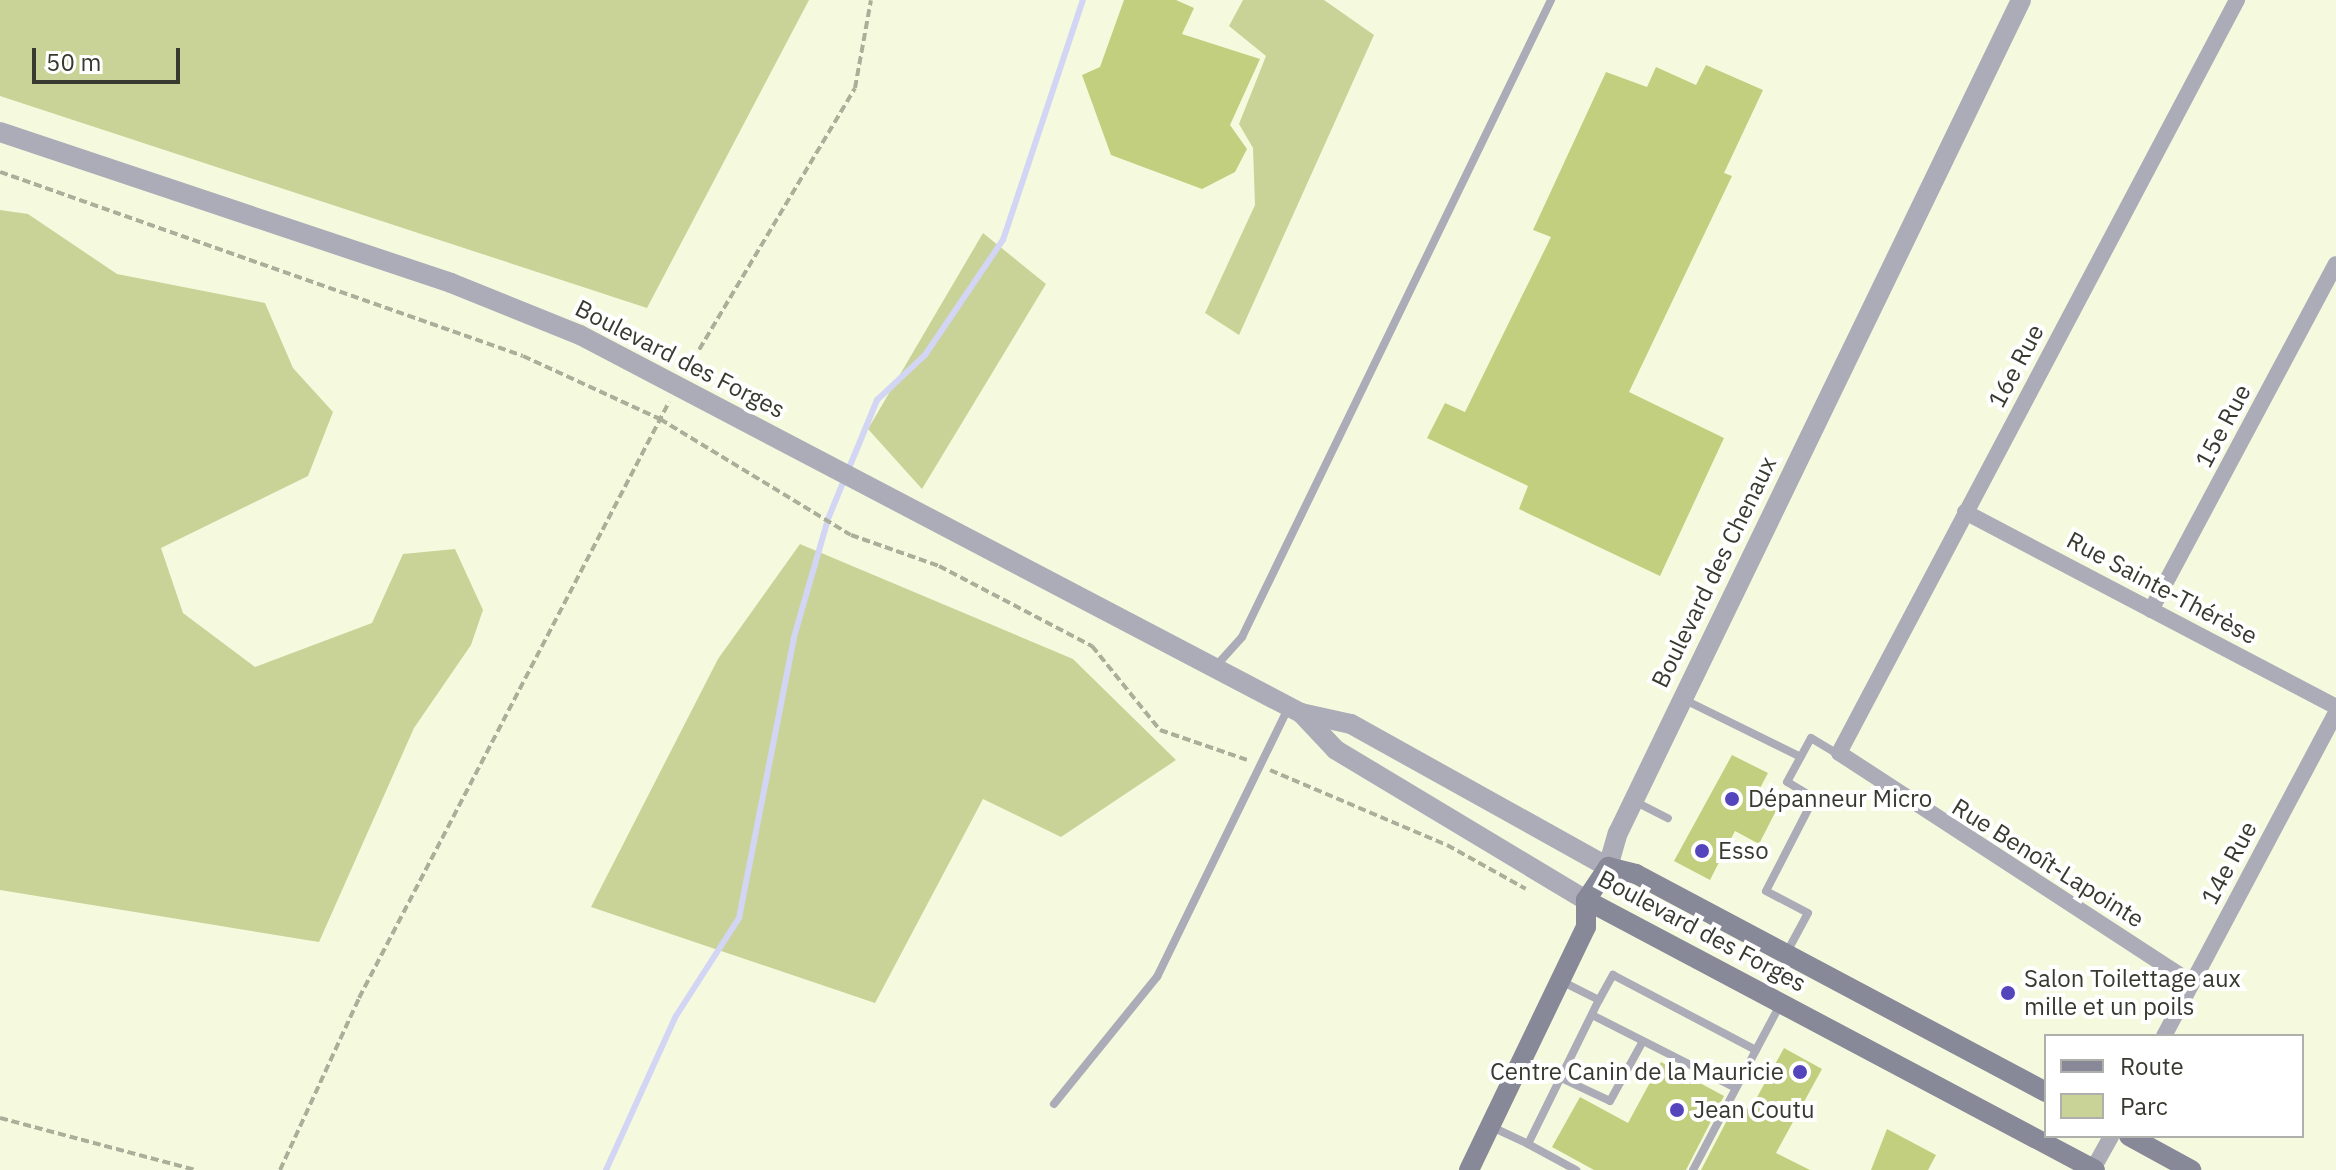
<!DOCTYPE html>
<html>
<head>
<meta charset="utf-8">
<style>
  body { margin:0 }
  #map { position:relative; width:2336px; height:1170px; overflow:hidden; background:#f5fadf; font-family:"IBM Plex Sans",sans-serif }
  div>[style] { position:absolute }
  .green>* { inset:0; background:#c9d397 }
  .stream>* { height:6px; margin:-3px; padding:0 3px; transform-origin:3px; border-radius:3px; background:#d3d5f4 }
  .building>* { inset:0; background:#c2cf7e }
  .path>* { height:4px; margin-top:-2px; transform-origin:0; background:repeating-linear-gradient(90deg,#abaf9a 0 8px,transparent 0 12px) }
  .service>* { height:8px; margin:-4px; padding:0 4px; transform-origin:4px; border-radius:4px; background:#abacb7 }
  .minor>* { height:16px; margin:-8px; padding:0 8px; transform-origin:8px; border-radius:8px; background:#abacb7 }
  .tertiary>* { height:20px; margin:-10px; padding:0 10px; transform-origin:10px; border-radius:10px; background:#abacb7 }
  .secondary>* { height:20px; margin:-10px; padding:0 10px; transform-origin:10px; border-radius:10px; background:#878898 }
  .dots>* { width:22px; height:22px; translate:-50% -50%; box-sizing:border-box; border:4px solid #fff; border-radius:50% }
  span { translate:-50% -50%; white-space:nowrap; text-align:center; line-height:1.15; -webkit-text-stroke:8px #fff; paint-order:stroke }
  .street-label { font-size:24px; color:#383a30 }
  .poi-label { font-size:24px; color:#383a30 }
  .left { translate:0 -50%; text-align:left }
  .right { translate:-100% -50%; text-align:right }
  .legend { position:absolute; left:2044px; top:1034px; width:260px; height:104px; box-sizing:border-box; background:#fff; border:2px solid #afb0ac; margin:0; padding:10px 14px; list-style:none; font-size:24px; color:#383a30 }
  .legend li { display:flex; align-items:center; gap:16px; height:40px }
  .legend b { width:40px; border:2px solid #afb0ac }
  .scale { position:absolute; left:32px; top:48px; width:148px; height:36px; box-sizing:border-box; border:4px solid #383a30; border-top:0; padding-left:10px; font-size:24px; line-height:28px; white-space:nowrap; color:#383a30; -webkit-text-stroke:6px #fff; paint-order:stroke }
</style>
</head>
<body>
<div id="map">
  <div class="green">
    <i style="clip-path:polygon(0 0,809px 0,647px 308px,0 96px)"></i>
    <i style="clip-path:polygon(1243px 0,1324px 0,1374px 35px,1239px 335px,1205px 313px,1255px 205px,1253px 148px,1239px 124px,1266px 56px,1229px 26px)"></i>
    <i style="clip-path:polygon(0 210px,28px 214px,117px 274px,265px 303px,293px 368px,333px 412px,308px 476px,161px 548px,183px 613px,255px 667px,372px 623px,403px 554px,455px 549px,483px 610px,471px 645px,414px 728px,319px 942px,0 890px)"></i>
    <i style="clip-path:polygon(983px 233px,1046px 284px,922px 489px,868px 429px)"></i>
    <i style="clip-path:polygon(800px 544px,1073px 659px,1176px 760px,1061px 837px,983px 799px,875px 1003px,591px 907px,718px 659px)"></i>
  </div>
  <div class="stream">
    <i style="left:606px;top:1170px;width:169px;rotate:-65.6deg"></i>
    <i style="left:676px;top:1016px;width:117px;rotate:-57.3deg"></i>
    <i style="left:739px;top:918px;width:286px;rotate:-78.9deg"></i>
    <i style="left:794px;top:637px;width:123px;rotate:-73.9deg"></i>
    <i style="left:828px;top:519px;width:129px;rotate:-67.6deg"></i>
    <i style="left:877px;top:400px;width:66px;rotate:-43.2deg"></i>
    <i style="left:925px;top:355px;width:139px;rotate:-55.9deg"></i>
    <i style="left:1003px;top:240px;width:253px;rotate:-71.6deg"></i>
  </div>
  <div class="building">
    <i style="clip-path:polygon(1124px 0,1176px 0,1194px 8px,1182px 34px,1260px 59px,1230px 125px,1247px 149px,1235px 172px,1202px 189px,1111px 155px,1082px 75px,1100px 67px)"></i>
    <i style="clip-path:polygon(1706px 65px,1763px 90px,1724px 173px,1732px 176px,1629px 392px,1724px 438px,1660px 576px,1519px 509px,1528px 486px,1427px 438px,1445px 403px,1465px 412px,1551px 237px,1533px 230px,1606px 72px,1647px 87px,1656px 67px,1696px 85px)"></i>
    <i style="clip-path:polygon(1732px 755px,1768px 773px,1758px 792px,1780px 803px,1759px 844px,1735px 831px,1710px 880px,1674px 861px)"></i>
    <i style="clip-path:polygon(1784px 1048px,1822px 1069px,1776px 1153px,1810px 1170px,1701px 1170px,1736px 1103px,1750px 1110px)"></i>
    <i style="clip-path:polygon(1661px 1062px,1724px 1096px,1686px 1170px,1594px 1170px,1552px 1147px,1580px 1097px,1628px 1123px)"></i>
    <i style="clip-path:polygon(1887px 1129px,1936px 1155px,1928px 1170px,1871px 1170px)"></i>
  </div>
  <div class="path">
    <i style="left:0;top:172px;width:554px;rotate:19.38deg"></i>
    <i style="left:523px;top:356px;width:151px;rotate:24.7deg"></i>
    <i style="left:660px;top:419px;width:223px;rotate:31.3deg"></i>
    <i style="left:851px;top:535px;width:93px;rotate:19.4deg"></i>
    <i style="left:939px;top:566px;width:173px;rotate:27.6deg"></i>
    <i style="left:1092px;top:646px;width:108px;rotate:51deg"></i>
    <i style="left:1160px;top:730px;width:92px;rotate:19deg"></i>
    <i style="left:687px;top:370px;width:328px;rotate:-59.2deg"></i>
    <i style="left:855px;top:88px;width:89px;rotate:-79.7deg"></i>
    <i style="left:1270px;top:770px;width:192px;rotate:23deg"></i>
    <i style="left:1447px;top:845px;width:90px;rotate:29.1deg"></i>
    <i style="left:0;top:1118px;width:202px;rotate:14.9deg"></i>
    <i style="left:280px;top:1170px;width:189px;rotate:-65.3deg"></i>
    <i style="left:359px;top:998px;width:672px;rotate:-62.52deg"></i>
  </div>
  <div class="service">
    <i style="left:1216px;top:666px;width:39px;rotate:-48deg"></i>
    <i style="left:1242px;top:637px;width:708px;rotate:-64.12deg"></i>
    <i style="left:1683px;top:699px;width:131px;rotate:26.2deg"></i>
    <i style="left:1634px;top:801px;width:38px;rotate:27deg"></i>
    <i style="left:1787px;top:952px;width:44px;rotate:-61.7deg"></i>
    <i style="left:1808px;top:913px;width:47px;rotate:-152.4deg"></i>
    <i style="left:1766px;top:891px;width:105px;rotate:-62.7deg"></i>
    <i style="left:1814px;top:798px;width:31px;rotate:-149deg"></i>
    <i style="left:1787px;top:782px;width:50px;rotate:-61.4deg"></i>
    <i style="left:1811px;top:738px;width:33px;rotate:31deg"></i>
    <i style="left:1599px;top:1000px;width:29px;rotate:-61deg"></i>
    <i style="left:1613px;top:975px;width:161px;rotate:27.7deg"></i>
    <i style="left:1756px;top:1050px;width:53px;rotate:-62deg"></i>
    <i style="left:1592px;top:1015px;width:161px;rotate:26.9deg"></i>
    <i style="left:1561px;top:1078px;width:54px;rotate:25.1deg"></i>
    <i style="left:1610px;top:1101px;width:68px;rotate:-61.2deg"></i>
    <i style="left:1054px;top:1104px;width:164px;rotate:-51deg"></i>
    <i style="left:1157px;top:977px;width:299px;rotate:-64deg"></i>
    <i style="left:1492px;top:1127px;width:40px;rotate:25deg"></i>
    <i style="left:1528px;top:1144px;width:161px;rotate:-63.8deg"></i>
    <i style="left:1599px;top:1000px;width:42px;rotate:-153.4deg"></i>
    <i style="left:1528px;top:1144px;width:55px;rotate:28.4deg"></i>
    <i style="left:1693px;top:1170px;width:136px;rotate:-62.3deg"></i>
  </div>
  <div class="minor">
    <i style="left:1965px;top:512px;width:419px;rotate:27.7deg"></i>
    <i style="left:2151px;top:610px;width:392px;rotate:-61.9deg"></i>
    <i style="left:2192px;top:983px;width:421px;rotate:-146.9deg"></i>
    <i style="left:1839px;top:753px;width:852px;rotate:-62.14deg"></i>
    <i style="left:2164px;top:1036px;width:367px;rotate:-62deg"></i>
    <i style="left:2093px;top:1169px;width:38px;rotate:-61deg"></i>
  </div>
  <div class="tertiary">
    <i style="left:0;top:132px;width:476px;rotate:18.5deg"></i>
    <i style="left:451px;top:283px;width:139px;rotate:22deg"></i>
    <i style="left:580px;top:335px;width:814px;rotate:27.67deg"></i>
    <i style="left:1301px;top:713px;width:51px;rotate:12.4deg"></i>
    <i style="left:1351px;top:724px;width:294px;rotate:29.1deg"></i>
    <i style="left:1608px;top:867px;width:35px;rotate:-74deg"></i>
    <i style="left:1618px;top:833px;width:925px;rotate:-64.18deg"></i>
    <i style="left:1301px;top:713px;width:51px;rotate:46.6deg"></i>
    <i style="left:1336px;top:750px;width:292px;rotate:31deg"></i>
  </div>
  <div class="secondary">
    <i style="left:1586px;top:900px;width:576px;rotate:27.94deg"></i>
    <i style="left:2129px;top:1136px;width:71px;rotate:28.7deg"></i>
    <i style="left:1469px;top:1170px;width:270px;rotate:-64.3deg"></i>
    <i style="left:1586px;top:927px;width:27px;rotate:-90deg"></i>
    <i style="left:1586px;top:900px;width:40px;rotate:-56deg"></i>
    <i style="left:1608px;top:867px;width:29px;rotate:14deg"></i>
    <i style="left:1636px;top:874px;width:464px;rotate:28deg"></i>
  </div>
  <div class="dots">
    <i style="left:1732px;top:799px;background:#5545bd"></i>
    <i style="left:1702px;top:851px;background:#5545bd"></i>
    <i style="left:2008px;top:993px;background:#5545bd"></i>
    <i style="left:1800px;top:1072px;background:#5545bd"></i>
    <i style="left:1677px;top:1110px;background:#5545bd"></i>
  </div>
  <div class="street-label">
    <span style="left:680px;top:359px;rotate:27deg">Boulevard des Forges</span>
    <span style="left:2016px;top:366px;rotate:-62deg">16e Rue</span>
    <span style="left:2223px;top:426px;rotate:-62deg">15e Rue</span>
    <span style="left:1714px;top:572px;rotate:-64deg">Boulevard des Chenaux</span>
    <span style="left:2162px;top:588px;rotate:28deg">Rue Sainte-Thérèse</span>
    <span style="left:2048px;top:863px;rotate:32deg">Rue Benoît-Lapointe</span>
    <span style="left:2229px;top:863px;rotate:-62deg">14e Rue</span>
    <span style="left:1702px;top:931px;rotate:28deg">Boulevard des Forges</span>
  </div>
  <div class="poi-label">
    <span class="left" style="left:1748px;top:799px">Dépanneur Micro</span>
    <span class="left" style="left:1718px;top:851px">Esso</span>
    <span class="left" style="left:2024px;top:993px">Salon Toilettage aux<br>mille et un poils</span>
    <span class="right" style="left:1784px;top:1072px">Centre Canin de la Mauricie</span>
    <span class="left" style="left:1693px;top:1110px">Jean Coutu</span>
  </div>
  <ul class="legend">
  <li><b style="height:10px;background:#878898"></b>Route</li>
  <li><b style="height:22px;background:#c9d397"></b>Parc</li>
  </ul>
  <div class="scale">50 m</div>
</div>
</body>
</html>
